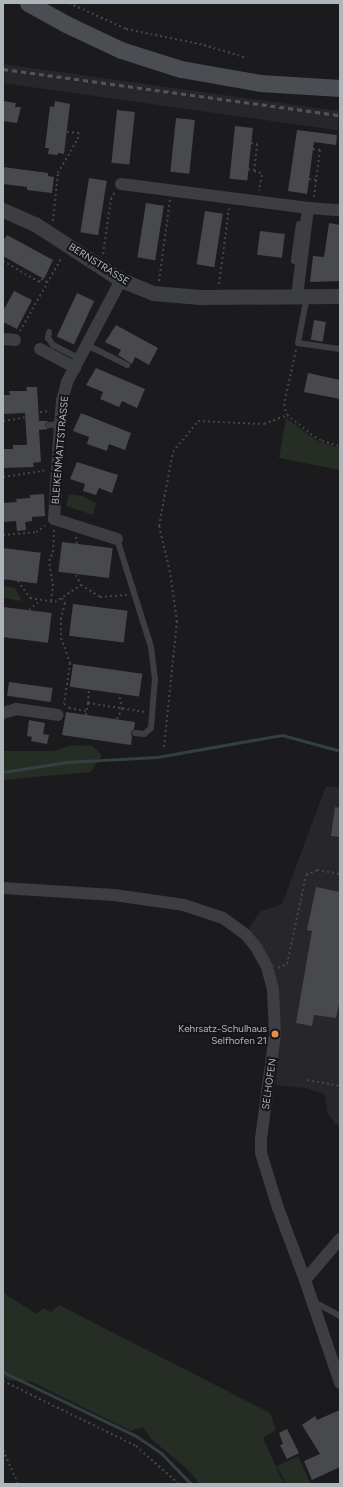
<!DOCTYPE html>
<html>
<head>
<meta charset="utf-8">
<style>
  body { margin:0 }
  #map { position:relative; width:343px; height:1487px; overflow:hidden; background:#1b1b1d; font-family:Figtree,sans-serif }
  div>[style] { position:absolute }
  .built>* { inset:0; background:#27272a; transform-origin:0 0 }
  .green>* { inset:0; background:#252d25 }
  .stream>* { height:3px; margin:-1.5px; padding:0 1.5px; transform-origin:1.5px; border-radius:1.5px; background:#333f42 }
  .building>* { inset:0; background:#48494d; transform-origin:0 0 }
  .path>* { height:2px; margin-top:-1px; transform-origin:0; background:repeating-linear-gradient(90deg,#424548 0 2px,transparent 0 5px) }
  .service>* { height:6px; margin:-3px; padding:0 3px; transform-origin:3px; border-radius:3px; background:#3c3e41 }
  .minor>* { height:12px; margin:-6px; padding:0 6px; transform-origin:6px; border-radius:6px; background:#3c3e41 }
  .tertiary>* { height:15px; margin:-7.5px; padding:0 7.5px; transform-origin:7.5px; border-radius:7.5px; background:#3c3e41 }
  .secondary>* { height:17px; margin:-8.5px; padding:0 8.5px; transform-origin:8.5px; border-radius:8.5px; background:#4a4d51 }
  .rail>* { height:3px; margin-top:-1.5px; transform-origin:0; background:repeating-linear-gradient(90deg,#515458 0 5px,transparent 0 9px) }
  .dots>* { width:11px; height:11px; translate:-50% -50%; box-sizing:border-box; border:2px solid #161618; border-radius:50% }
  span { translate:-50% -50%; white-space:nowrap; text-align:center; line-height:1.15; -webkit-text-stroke:4px #161618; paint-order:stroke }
  .street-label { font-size:10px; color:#aeb5bb }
  .poi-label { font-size:10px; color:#aeb5bb }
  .right { translate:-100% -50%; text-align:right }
  .frame { position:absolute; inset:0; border:4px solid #aeb5bb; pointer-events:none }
</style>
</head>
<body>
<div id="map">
  <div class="built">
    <i style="left:3px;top:64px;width:340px;height:19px;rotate:8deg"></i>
    <i style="clip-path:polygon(326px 786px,340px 788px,340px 1125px,335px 1124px,327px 1112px,325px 1094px,305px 1088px,276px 1085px,280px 1021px,274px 975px,249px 927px,261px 911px,282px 904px)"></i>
  </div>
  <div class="green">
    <i style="clip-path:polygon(286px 418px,319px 442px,340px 448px,340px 470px,279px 458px)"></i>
    <i style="clip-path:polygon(69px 494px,83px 496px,96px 503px,93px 515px,66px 506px)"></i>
    <i style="clip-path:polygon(3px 586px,15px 588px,22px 601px,3px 598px)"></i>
    <i style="clip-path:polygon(72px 745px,92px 746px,102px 755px,91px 772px,3px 780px,3px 751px,54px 751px)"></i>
    <i style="clip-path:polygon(3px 1293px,37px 1314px,43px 1308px,51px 1312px,59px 1305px,270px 1413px,276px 1430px,263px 1438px,284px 1484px,200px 1484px,186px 1468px,151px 1439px,143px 1427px,131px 1431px,32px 1382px,8px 1380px,3px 1376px)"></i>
    <i style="clip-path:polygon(298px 1456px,311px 1484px,286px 1484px,277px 1466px)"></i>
  </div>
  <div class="stream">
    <i style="left:3px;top:772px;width:65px;rotate:-8.9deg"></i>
    <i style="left:67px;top:762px;width:90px;rotate:-3.2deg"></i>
    <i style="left:157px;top:757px;width:127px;rotate:-10deg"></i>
    <i style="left:282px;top:735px;width:57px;rotate:15.3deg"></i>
    <i style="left:3px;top:1372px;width:148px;rotate:25.7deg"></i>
    <i style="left:136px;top:1436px;width:30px;rotate:34deg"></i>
    <i style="left:161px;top:1453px;width:43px;rotate:45.9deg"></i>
  </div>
  <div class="building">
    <i style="clip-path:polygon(3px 101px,16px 103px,15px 107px,21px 107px,17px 123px,3px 121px)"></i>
    <i style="clip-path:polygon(55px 101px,70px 104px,64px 154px,58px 153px,58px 155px,48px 154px,49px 148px,45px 148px,50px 106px,54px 107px)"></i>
    <i style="left:117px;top:110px;width:18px;height:53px;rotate:6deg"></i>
    <i style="left:176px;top:118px;width:19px;height:54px;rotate:6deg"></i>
    <i style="left:235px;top:126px;width:18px;height:53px;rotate:6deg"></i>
    <i style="clip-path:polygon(297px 130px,337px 135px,336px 145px,314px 142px,307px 194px,288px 191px)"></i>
    <i style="clip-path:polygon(3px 167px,48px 173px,48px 176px,54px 177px,52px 193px,27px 190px,27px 187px,3px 184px)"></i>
    <i style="left:89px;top:178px;width:18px;height:55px;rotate:9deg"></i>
    <i style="left:146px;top:203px;width:18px;height:55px;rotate:9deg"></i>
    <i style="left:205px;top:211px;width:18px;height:54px;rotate:9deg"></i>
    <i style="clip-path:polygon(329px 223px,340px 225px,340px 281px,310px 282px,313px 256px,324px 257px)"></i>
    <i style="left:260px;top:231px;width:25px;height:24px;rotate:7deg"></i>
    <i style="clip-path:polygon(7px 235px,53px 260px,44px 279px,3px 256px,3px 241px)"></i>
    <i style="clip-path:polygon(14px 291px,32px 300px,17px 329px,3px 322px,3px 311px)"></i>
    <i style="left:77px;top:293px;width:19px;height:48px;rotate:25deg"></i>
    <i style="left:314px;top:320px;width:12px;height:20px;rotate:9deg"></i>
    <i style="clip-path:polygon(116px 325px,158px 348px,149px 365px,135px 357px,132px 364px,118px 355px,121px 350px,105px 342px)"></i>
    <i style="clip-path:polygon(96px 368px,145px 389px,137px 408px,122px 401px,119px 407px,100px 399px,103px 392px,86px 385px)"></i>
    <i style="clip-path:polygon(308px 373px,340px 380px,340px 399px,304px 392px)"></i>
    <i style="clip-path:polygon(26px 387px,37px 387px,39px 421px,48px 421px,45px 425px,48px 429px,39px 430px,41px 462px,33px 463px,34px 467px,3px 468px,3px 449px,13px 449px,13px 445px,27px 445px,25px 413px,3px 414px,3px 395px,10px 395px,9px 391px,27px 391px)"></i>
    <i style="clip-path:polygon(81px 413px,131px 433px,125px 450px,109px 444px,107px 451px,87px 444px,89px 437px,73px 431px)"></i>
    <i style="clip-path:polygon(77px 462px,118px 475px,112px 493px,99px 488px,96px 495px,83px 491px,85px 484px,70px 479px)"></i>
    <i style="clip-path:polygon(44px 494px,45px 516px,32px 517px,32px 521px,25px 522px,26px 530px,17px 531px,16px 521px,3px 522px,3px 503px,17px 502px,16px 499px,30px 498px,30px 495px)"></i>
    <i style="left:62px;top:542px;width:51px;height:30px;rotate:7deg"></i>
    <i style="left:3px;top:548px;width:38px;height:31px;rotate:7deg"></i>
    <i style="left:73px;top:604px;width:55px;height:32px;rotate:7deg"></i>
    <i style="left:3px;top:607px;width:49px;height:30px;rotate:7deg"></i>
    <i style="left:73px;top:664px;width:70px;height:23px;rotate:8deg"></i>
    <i style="left:9px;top:682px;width:44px;height:14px;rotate:8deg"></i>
    <i style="clip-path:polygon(66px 712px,135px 722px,134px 729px,131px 732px,132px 737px,131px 745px,62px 735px)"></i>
    <i style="clip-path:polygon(29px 720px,45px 723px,43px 734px,49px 735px,47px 744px,31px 741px,32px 737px,27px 736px)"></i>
    <i style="clip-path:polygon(335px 807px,340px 808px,340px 837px,331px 836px)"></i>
    <i style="clip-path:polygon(316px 887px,340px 892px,340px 1000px,336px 1018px,314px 1015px,312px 1026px,296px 1023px,312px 931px,307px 930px)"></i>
    <i style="clip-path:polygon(340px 1410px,340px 1467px,312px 1480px,304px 1461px,320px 1454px,302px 1425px,315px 1416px,317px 1420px)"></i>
    <i style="clip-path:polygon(287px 1429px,299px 1453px,287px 1459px,280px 1445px,283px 1444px,279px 1433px)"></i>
  </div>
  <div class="path">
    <i style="left:69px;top:3px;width:63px;rotate:24.5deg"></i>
    <i style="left:126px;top:29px;width:80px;rotate:11.6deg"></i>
    <i style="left:204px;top:45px;width:45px;rotate:16.8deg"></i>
    <i style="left:251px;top:143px;width:6px;rotate:9deg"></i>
    <i style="left:257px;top:144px;width:27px;rotate:96deg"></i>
    <i style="left:254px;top:171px;width:5px;rotate:11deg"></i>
    <i style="left:259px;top:172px;width:4px;rotate:45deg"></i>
    <i style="left:262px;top:175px;width:16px;rotate:101deg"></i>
    <i style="left:313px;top:149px;width:7px;rotate:8deg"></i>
    <i style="left:320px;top:150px;width:47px;rotate:97.3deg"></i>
    <i style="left:248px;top:169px;width:6px;rotate:9deg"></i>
    <i style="left:309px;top:179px;width:7px;rotate:8deg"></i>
    <i style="left:53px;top:221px;width:48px;rotate:-84.1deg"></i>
    <i style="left:58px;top:173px;width:39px;rotate:-60deg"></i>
    <i style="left:78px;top:139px;width:6px;rotate:-81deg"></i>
    <i style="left:79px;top:133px;width:12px;rotate:-175deg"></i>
    <i style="left:103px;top:254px;width:56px;rotate:-81.7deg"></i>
    <i style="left:111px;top:199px;width:8px;rotate:-60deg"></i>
    <i style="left:3px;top:261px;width:42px;rotate:30.3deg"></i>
    <i style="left:39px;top:282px;width:4px;rotate:-56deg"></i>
    <i style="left:41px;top:279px;width:7px;rotate:27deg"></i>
    <i style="left:159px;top:281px;width:82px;rotate:-82.3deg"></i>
    <i style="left:219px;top:284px;width:76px;rotate:-82.4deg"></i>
    <i style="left:20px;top:331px;width:85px;rotate:-60.4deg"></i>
    <i style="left:296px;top:350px;width:55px;rotate:102.5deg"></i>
    <i style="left:284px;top:404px;width:11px;rotate:75deg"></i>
    <i style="left:287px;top:415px;width:36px;rotate:38deg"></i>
    <i style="left:315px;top:437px;width:8px;rotate:30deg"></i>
    <i style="left:322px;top:441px;width:19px;rotate:16deg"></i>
    <i style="left:3px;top:421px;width:20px;rotate:-9deg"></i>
    <i style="left:23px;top:418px;width:9px;rotate:-36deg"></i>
    <i style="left:30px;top:413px;width:20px;rotate:-6deg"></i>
    <i style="left:3px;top:477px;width:45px;rotate:-9deg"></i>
    <i style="left:3px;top:535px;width:33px;rotate:-5deg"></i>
    <i style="left:36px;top:532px;width:11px;rotate:-34deg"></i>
    <i style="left:76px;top:537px;width:7px;rotate:82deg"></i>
    <i style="left:76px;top:575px;width:11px;rotate:63deg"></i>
    <i style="left:18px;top:581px;width:21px;rotate:55deg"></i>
    <i style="left:30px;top:598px;width:25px;rotate:9deg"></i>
    <i style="left:55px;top:602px;width:31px;rotate:-33deg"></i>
    <i style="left:81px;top:585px;width:22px;rotate:32deg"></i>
    <i style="left:100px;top:597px;width:27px;rotate:-4deg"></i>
    <i style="left:62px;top:598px;width:6px;rotate:59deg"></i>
    <i style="left:65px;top:603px;width:16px;rotate:105deg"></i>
    <i style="left:61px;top:618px;width:20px;rotate:90deg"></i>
    <i style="left:61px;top:638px;width:27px;rotate:70deg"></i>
    <i style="left:70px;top:663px;width:41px;rotate:98.3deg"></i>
    <i style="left:64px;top:704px;width:6px;rotate:39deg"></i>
    <i style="left:69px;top:708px;width:17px;rotate:10deg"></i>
    <i style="left:51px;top:601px;width:15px;rotate:-82deg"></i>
    <i style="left:53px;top:586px;width:25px;rotate:-99deg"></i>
    <i style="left:49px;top:561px;width:10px;rotate:-66deg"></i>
    <i style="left:53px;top:552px;width:22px;rotate:-87deg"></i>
    <i style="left:29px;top:610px;width:15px;rotate:-42deg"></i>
    <i style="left:88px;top:703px;width:14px;rotate:-86deg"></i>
    <i style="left:86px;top:715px;width:12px;rotate:-81deg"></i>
    <i style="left:88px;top:703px;width:58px;rotate:9deg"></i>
    <i style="left:117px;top:719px;width:11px;rotate:-63deg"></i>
    <i style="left:122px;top:709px;width:15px;rotate:-101deg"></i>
    <i style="left:164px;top:747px;width:126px;rotate:-84.1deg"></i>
    <i style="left:177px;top:622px;width:50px;rotate:-98deg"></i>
    <i style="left:170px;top:572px;width:47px;rotate:-103.4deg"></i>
    <i style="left:159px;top:526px;width:75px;rotate:-79.3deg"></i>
    <i style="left:173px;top:452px;width:40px;rotate:-51deg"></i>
    <i style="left:198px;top:421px;width:66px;rotate:2.6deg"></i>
    <i style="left:264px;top:424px;width:25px;rotate:-21deg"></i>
    <i style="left:278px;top:968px;width:10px;rotate:-24deg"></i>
    <i style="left:287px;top:964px;width:91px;rotate:-77.9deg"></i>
    <i style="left:306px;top:875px;width:12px;rotate:-24deg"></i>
    <i style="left:317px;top:870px;width:23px;rotate:10deg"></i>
    <i style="left:307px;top:1080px;width:34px;rotate:10deg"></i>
    <i style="left:3px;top:1381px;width:148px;rotate:26deg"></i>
    <i style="left:136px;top:1446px;width:57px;rotate:41.5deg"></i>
    <i style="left:3px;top:1450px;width:37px;rotate:66deg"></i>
  </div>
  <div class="service">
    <i style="left:299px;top:224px;width:37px;rotate:98deg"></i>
    <i style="left:294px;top:261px;width:8px;rotate:30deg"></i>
    <i style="left:307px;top:296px;width:48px;rotate:100.8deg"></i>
    <i style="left:298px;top:343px;width:42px;rotate:8.1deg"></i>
    <i style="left:49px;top:332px;width:6px;rotate:99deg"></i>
    <i style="left:48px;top:338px;width:9px;rotate:54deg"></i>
    <i style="left:53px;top:345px;width:30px;rotate:27deg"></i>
    <i style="left:87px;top:345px;width:45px;rotate:26.6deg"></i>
    <i style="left:49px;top:425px;width:11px;rotate:-5deg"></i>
    <i style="left:117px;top:539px;width:113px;rotate:72.5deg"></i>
    <i style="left:151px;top:647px;width:31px;rotate:83deg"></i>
    <i style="left:155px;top:678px;width:50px;rotate:94.6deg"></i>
    <i style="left:151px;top:728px;width:9px;rotate:139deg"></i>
    <i style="left:144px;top:734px;width:9px;rotate:-174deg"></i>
    <i style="left:314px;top:1302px;width:30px;rotate:28deg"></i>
  </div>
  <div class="minor">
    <i style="left:121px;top:184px;width:189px;rotate:7.3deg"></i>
    <i style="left:308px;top:208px;width:89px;rotate:97.1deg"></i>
    <i style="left:308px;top:208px;width:32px;rotate:4deg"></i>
    <i style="left:3px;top:339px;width:12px;rotate:5deg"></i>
    <i style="left:40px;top:349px;width:40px;rotate:28deg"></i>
    <i style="left:117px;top:539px;width:66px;rotate:-162.4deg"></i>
    <i style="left:54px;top:519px;width:95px;rotate:-86.4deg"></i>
    <i style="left:60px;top:424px;width:23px;rotate:-85deg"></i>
    <i style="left:62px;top:401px;width:20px;rotate:-75deg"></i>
    <i style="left:67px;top:382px;width:115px;rotate:-62.1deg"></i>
    <i style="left:3px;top:713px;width:14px;rotate:-17deg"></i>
    <i style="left:16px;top:709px;width:42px;rotate:8.1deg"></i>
    <i style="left:3px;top:888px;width:111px;rotate:3.6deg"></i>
    <i style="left:114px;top:895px;width:71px;rotate:8.1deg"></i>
    <i style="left:184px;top:905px;width:41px;rotate:18.4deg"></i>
    <i style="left:223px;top:918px;width:29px;rotate:36deg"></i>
    <i style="left:246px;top:935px;width:16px;rotate:50deg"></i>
    <i style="left:256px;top:947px;width:23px;rotate:61deg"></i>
    <i style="left:267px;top:967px;width:24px;rotate:75deg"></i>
    <i style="left:273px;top:990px;width:44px;rotate:87.4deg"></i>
    <i style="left:275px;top:1034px;width:106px;rotate:97.6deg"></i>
    <i style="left:261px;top:1139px;width:14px;rotate:90deg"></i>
    <i style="left:261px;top:1153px;width:58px;rotate:72.8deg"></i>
    <i style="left:278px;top:1208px;width:77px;rotate:69.4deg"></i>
    <i style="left:305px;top:1280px;width:109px;rotate:71.2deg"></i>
    <i style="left:305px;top:1280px;width:54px;rotate:-49.5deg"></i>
  </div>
  <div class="tertiary">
    <i style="left:3px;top:210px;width:35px;rotate:24deg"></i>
    <i style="left:35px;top:224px;width:103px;rotate:33.1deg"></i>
    <i style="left:121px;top:280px;width:35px;rotate:22deg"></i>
    <i style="left:153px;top:293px;width:47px;rotate:4.9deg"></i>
    <i style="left:200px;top:297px;width:140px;rotate:-0.4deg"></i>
  </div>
  <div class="secondary">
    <i style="left:28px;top:3px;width:43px;rotate:28.9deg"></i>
    <i style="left:66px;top:24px;width:61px;rotate:25.3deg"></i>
    <i style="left:121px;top:50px;width:63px;rotate:17.6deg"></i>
    <i style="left:181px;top:69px;width:80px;rotate:10deg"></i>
    <i style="left:260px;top:83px;width:80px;rotate:3.6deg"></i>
  </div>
  <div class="rail">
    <i style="left:3px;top:69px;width:340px;rotate:7.8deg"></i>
  </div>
  <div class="dots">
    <i style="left:275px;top:1034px;background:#e5904a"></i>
  </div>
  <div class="street-label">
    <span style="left:99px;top:264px;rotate:32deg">BERNSTRASSE</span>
    <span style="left:60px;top:450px;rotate:-85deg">BLEIKENMATTSTRASSE</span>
    <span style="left:269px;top:1084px;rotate:-82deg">SELHOFEN</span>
  </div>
  <div class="poi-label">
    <span class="right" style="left:267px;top:1034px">Kehrsatz-Schulhaus<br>Selfhofen 21</span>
  </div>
  <div class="frame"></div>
</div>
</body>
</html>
